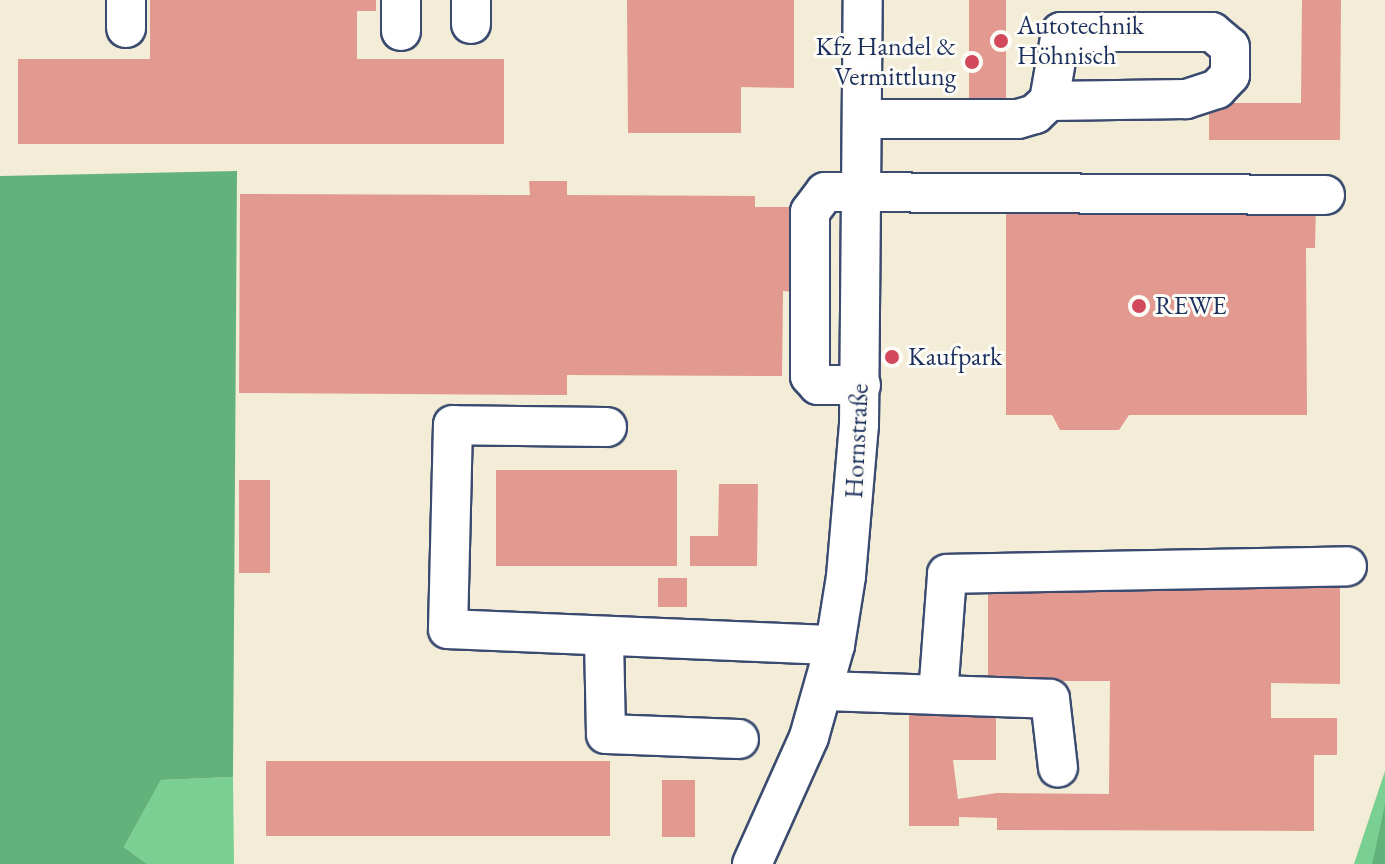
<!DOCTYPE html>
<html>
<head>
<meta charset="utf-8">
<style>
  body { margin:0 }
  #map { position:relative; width:1385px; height:864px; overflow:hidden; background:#f3ecd7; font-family:"EB Garamond",serif }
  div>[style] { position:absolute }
  .green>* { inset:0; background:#7acf92 }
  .forest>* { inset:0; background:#63b27c }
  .building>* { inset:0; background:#e2998f; transform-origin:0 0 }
  .roads { filter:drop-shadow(2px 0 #3b4b70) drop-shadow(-2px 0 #3b4b70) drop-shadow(0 2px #3b4b70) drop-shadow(0 -2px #3b4b70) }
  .minor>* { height:38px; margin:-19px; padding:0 19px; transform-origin:19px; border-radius:19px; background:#fff }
  .dots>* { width:22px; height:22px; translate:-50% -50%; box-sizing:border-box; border:4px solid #fdfcf7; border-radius:50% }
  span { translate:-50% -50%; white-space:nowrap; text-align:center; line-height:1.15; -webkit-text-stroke:6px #fdfcf7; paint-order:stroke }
  .poi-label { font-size:26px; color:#1b2f5e }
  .left { translate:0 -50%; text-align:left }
  .right { translate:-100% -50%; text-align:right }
  .street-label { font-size:26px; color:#1b2f5e }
</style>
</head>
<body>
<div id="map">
  <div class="green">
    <i style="clip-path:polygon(1385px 771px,1385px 864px,1354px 864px)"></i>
    <i style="clip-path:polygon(233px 777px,234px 864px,147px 864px,124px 847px,161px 780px)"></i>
  </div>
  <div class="forest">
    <i style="clip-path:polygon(237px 171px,233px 777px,161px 780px,124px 847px,147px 864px,0 864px,0 176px)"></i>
    <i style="clip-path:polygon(1385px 804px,1385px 864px,1372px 864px,1375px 851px)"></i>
  </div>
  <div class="building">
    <i style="clip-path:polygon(150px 0,376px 0,376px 11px,357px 11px,357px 59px,504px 59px,504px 144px,18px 144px,18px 59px,150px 59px)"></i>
    <i style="clip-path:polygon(627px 0,794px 0,794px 88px,741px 87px,741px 133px,628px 133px)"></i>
    <i style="left:969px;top:0;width:37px;height:98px"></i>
    <i style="clip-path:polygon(1302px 0,1341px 0,1340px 140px,1209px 140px,1209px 103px,1301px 103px)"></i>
    <i style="clip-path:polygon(529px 181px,567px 181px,567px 195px,755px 196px,755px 207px,793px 207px,793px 292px,783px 291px,782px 376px,567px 375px,567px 395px,239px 393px,240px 194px,530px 195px)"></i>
    <i style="clip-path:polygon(1006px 199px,1316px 202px,1315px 248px,1306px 248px,1307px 415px,1129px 415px,1119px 430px,1060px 430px,1052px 415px,1006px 415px)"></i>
    <i style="left:496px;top:470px;width:181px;height:96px"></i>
    <i style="left:239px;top:480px;width:31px;height:93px"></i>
    <i style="clip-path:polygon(719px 484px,758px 484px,757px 566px,690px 566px,690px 536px,718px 536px)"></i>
    <i style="left:658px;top:578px;width:29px;height:29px"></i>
    <i style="clip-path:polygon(1271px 580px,1340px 581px,1340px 684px,1271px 683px,1271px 718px,1337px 718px,1337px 755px,1314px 755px,1314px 831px,997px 830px,997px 818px,959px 817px,959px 826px,909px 826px,909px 715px,996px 715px,996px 760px,953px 760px,958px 799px,997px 793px,1109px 794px,1110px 681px,988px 681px,988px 588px,1271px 589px)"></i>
    <i style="left:266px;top:761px;width:344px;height:75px"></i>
    <i style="left:662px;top:780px;width:33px;height:57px"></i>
  </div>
  <div class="roads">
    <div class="minor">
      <i style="left:126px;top:0;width:28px;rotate:90deg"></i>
      <i style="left:471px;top:0;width:24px;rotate:90deg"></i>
      <i style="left:401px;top:31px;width:31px;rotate:-90deg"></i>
      <i style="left:863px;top:119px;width:155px"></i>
      <i style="left:1018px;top:119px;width:18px;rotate:-16deg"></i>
      <i style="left:1035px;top:114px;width:19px;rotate:-43deg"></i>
      <i style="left:1049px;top:101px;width:70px;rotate:-80.1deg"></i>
      <i style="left:1061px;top:32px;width:151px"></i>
      <i style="left:1212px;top:32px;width:23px;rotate:40deg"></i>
      <i style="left:1230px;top:47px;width:28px;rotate:90deg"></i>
      <i style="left:1230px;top:75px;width:19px;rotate:133deg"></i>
      <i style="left:1217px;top:89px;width:33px;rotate:162deg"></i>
      <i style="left:1186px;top:99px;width:137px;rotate:179.2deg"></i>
      <i style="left:861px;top:385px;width:43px;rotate:180deg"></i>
      <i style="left:818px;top:385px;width:12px;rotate:-132deg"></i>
      <i style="left:810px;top:376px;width:164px;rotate:-90deg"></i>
      <i style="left:810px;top:212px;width:25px;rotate:-53deg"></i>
      <i style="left:825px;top:192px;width:500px;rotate:0.34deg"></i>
      <i style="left:607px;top:427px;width:154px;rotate:-179.3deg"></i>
      <i style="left:453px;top:425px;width:204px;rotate:91.4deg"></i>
      <i style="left:448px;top:629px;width:387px;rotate:2.4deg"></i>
      <i style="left:604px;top:639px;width:95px;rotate:88.8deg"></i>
      <i style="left:606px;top:734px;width:133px;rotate:2.2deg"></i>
      <i style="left:823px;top:691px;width:227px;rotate:2deg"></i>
      <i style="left:1050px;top:699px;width:69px;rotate:83.4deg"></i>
      <i style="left:938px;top:695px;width:121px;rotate:-85.7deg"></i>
      <i style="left:947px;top:574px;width:400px;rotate:-1.1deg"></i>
      <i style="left:752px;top:864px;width:139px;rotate:-65.8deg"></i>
      <i style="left:809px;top:737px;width:96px;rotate:-74.2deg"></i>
      <i style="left:835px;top:645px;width:70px;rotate:-80.9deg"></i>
      <i style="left:846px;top:576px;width:152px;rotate:-85.1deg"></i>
      <i style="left:859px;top:425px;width:425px;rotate:-89.5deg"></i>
    </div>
  </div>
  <div class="dots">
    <i style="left:1001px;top:41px;background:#d1495b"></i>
    <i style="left:972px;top:62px;background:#d1495b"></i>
    <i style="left:1139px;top:306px;background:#d1495b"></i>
    <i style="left:892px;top:357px;background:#d1495b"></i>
  </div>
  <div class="poi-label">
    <span class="left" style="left:1017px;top:41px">Autotechnik<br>Höhnisch</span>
    <span class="right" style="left:956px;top:62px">Kfz Handel &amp;<br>Vermittlung</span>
    <span class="left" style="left:1155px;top:306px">REWE</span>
    <span class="left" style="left:908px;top:357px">Kaufpark</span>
  </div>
  <div class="street-label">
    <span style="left:857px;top:441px;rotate:-87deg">Hornstraße</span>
  </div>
</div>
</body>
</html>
